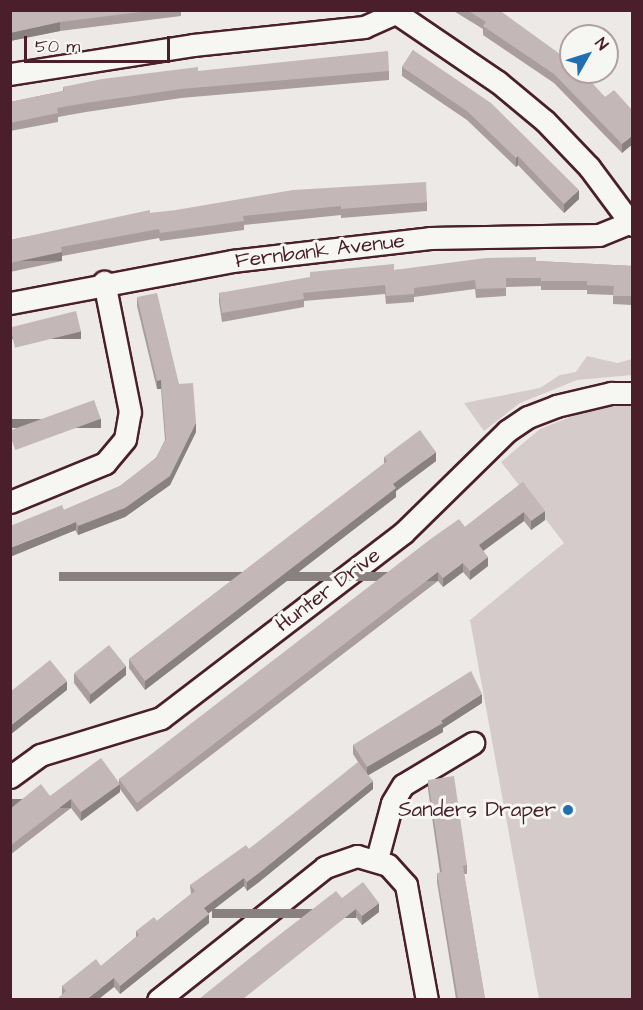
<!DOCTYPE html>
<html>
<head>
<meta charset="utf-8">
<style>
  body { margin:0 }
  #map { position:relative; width:643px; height:1010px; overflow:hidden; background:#ece9e6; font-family:"Architects Daughter",sans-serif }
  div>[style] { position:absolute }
  .green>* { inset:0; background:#d4cbca }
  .roads { filter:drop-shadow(2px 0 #4a1f2b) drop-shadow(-2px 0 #4a1f2b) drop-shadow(0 2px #4a1f2b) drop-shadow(0 -2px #4a1f2b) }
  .minor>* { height:21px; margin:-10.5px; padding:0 10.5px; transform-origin:10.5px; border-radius:10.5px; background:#f6f6f2 }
  .wall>* { inset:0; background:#a99d9d }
  .shaded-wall>* { inset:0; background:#898080; transform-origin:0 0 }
  .building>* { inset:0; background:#c4b7b7; transform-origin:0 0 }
  .dots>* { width:16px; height:16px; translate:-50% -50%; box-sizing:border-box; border:3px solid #f6f6f2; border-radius:50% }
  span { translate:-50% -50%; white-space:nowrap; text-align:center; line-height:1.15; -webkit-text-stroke:6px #f6f6f2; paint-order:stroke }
  .street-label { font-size:21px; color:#4a1f2b }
  .poi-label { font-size:21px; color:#4a1f2b }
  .right { translate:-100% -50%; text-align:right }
  .frame { position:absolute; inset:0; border:12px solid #4a1f2b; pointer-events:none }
  .north { position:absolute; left:559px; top:24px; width:60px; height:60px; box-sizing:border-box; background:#f6f6f2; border:2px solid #b1a0a2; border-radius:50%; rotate:51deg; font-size:16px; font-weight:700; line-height:24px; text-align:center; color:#4a1f2b }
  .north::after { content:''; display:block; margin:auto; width:21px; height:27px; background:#1f6fb2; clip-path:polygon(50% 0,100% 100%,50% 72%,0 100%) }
  .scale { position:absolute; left:24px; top:36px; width:146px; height:27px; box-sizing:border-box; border:3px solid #4a1f2b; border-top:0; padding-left:8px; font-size:18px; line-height:21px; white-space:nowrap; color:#4a1f2b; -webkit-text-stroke:4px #f6f6f2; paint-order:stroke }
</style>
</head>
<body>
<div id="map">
  <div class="green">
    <i style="clip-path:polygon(587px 356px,617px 363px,632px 359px,632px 375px,577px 380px,520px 403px,484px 431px,464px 403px,540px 388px,560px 375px,576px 372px)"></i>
    <i style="clip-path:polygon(632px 405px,632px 999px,539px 999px,470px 620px,564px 543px,501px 462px,540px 429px,593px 408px)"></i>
  </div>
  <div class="roads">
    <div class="minor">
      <i style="left:392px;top:10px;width:128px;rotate:34.2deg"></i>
      <i style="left:498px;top:82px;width:61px;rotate:39.7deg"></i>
      <i style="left:545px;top:121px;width:64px;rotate:46.3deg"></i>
      <i style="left:589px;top:167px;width:72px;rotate:53.4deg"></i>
      <i style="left:10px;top:74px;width:185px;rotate:-9deg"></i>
      <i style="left:193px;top:45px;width:172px;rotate:-6deg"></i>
      <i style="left:364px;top:27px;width:35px;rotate:-24deg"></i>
      <i style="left:10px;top:303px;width:226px;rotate:-10.7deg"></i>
      <i style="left:232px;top:261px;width:199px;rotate:-6.6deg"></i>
      <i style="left:430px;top:238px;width:169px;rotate:-1deg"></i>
      <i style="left:599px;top:235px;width:35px;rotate:-22deg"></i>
      <i style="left:10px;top:502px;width:103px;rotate:-22.3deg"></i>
      <i style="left:105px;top:463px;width:31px;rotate:-50deg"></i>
      <i style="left:125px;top:439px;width:27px;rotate:-80deg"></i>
      <i style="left:130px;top:412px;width:133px;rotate:-101.3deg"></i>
      <i style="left:10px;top:777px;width:37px;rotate:-36deg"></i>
      <i style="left:40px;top:755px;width:127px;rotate:-17deg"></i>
      <i style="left:161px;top:718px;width:305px;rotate:-37.4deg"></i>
      <i style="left:403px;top:533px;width:146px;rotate:-44.4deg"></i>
      <i style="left:507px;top:431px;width:25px;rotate:-34deg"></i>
      <i style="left:528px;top:417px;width:30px;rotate:-21deg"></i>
      <i style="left:556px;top:406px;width:57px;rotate:-13.3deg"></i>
      <i style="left:611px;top:393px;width:21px"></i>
      <i style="left:377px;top:859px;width:58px;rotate:-75deg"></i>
      <i style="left:392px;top:803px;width:21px;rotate:-59deg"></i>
      <i style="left:403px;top:785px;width:82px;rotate:-31deg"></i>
      <i style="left:158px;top:1000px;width:213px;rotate:-38.5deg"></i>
      <i style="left:325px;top:867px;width:34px;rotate:-19deg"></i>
      <i style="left:357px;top:856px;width:32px;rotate:16deg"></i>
      <i style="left:388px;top:865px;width:27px;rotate:48deg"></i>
      <i style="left:406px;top:885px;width:117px;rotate:79.7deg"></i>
    </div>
  </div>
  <div class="wall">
    <i style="clip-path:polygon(13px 10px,181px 10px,181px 16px,60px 31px,10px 41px,10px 11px)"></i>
    <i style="clip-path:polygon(452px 10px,499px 10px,605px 97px,633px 111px,622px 153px,554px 83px,483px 35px,483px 29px)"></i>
    <i style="clip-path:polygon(413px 50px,579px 199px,564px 213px,518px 165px,516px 167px,467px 120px,402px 76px,402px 67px)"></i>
    <i style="clip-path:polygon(198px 71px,389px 71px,389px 80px,181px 98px,86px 112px,58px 117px,58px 122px,10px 131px,10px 102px,63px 91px,63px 87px)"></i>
    <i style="clip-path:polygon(427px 202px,427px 211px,341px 218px,341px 215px,244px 225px,244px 230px,160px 241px,159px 238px,62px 256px,62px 261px,10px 272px,10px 240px,150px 213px)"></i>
    <i style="clip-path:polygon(536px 261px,633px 266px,632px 305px,613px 304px,613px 295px,587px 294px,587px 290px,541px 290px,541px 286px,506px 287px,506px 296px,476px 298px,475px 289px,414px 297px,414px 302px,386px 304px,385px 294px,304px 301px,304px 307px,222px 322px,219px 302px,219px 293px,394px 270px)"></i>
    <i style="clip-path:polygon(137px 297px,179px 384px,196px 432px,170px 485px,125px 517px,78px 535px,64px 510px,120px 486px,156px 458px,165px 440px,161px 389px,157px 389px,137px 306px)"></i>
    <i style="clip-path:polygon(384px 457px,436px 461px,396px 491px,396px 497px,145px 690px,129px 668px,129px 659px,384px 464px)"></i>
    <i style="clip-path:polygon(523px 482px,545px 520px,531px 530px,524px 521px,483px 551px,488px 566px,470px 580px,463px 572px,443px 587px,438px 581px,137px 812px,120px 789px,120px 792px,81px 821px,71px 808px,10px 855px,10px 809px,50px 796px,119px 782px,119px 779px,465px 527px)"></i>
    <i style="clip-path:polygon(74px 674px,126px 675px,90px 704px,74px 683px)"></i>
    <i style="clip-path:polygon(482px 703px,443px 728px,443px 732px,368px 775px,373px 789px,259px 882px,247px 891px,244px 886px,208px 913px,209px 923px,120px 994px,114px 987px,62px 995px,62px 986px,101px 966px,136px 937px,136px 931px,157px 921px,191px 894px,190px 885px,249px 849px,360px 765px,353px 754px,353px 745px)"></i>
    <i style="clip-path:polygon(428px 780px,467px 865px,467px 874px,464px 874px,485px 999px,456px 999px,437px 882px,437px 873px,440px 873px,428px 789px)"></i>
    <i style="clip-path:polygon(342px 898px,379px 912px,362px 925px)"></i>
  </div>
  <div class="shaded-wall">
    <i style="clip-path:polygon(60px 22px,60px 31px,10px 41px,10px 33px)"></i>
    <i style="clip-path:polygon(633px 135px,633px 144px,622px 153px,622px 144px)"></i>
    <i style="clip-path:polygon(518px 156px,518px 165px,516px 167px,516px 158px)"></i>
    <i style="clip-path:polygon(579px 190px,579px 199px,564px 213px,564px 204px)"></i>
    <i style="left:62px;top:252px;width:9px;height:46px;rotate:90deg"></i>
    <i style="left:81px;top:331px;width:8px;height:73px;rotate:90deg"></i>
    <i style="left:161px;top:380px;width:9px;height:4px;rotate:90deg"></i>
    <i style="left:101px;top:419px;width:9px;height:99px;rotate:90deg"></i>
    <i style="clip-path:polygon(196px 423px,196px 432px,170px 485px,125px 517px,78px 535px,78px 526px)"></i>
    <i style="clip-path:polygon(436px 452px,436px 461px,396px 491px,396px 497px,145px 690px,145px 681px,393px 484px)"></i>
    <i style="clip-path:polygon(545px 511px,545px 520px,531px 530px,531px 521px)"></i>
    <i style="clip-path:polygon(524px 512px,524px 521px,479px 554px,479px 545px)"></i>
    <i style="clip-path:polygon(76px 522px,76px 530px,10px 557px,10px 548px)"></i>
    <i style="clip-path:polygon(488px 557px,488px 566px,470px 580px,470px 571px)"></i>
    <i style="clip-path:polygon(463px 563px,463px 572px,443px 587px,443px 578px)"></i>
    <i style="left:438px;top:572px;width:9px;height:379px;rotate:90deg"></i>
    <i style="clip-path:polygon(126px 666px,126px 675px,90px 704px,90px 695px)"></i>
    <i style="clip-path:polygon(67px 681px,67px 690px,10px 735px,10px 726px)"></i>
    <i style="clip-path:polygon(482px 694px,482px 703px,443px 728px,443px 732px,367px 776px,367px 767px)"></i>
    <i style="clip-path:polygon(373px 781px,373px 789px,259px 882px,247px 891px,247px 882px)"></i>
    <i style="clip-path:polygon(120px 784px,120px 792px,81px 821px,81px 812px)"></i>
    <i style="left:71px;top:799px;width:9px;height:77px;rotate:90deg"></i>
    <i style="clip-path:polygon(244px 878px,244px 886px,204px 917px,204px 908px)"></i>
    <i style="clip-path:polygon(379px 903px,379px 912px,362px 925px,362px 916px)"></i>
    <i style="left:356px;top:909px;width:9px;height:144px;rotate:90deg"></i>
    <i style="clip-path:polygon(209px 914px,209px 923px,120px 994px,120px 986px)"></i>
    <i style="clip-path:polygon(114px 978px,114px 987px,99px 999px,87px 999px)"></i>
  </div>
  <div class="building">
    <i style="clip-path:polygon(13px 10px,156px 10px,60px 22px,10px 33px,10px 11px)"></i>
    <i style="clip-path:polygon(467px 10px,499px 10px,571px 62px,571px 72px,582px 72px,605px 97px,614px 90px,633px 111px,633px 135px,622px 144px,554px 74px,483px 26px,486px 22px)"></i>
    <i style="clip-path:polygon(413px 50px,491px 103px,579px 190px,564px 204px,518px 156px,516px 158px,467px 111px,402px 67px)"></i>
    <i style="clip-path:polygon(388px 51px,389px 71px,181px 89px,86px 103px,57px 108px,58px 113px,10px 123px,10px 102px,64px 91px,63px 87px,102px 79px,198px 67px,198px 71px)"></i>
    <i style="clip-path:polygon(426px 182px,427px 202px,341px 209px,341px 206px,243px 216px,244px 221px,160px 233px,159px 229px,61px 247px,62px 252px,10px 263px,10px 240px,150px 210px,150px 213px,176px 210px,293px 190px)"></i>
    <i style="clip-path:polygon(536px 257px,536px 261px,633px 266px,632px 296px,613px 296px,614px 286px,587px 285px,587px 281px,541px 281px,541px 278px,506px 278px,506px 288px,476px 289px,475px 280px,414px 288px,414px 294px,386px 296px,385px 285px,303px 293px,304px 299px,222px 313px,219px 293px,310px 277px,310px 272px,394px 264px,394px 270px,486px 258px)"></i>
    <i style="clip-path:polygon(157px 293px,179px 384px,193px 383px,196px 423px,170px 476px,125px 508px,78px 526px,76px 522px,10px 548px,10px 526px,62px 505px,64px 510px,120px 486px,156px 458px,166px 439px,161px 380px,157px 381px,137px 297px)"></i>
    <i style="left:76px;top:311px;width:21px;height:68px;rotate:76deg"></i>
    <i style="left:94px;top:400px;width:20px;height:91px;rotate:70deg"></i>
    <i style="clip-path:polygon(420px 430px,436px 452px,393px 484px,396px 488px,145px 681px,129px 659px,387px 461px,384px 457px)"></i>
    <i style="clip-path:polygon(523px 482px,545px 511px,531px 521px,524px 512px,479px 545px,488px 557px,470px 571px,463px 563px,443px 578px,438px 572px,137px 803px,119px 779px,432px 538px,459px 519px,465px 527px)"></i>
    <i style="left:109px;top:645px;width:27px;height:45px;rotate:51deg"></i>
    <i style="clip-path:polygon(50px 660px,67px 681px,10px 726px,10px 692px)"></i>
    <i style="clip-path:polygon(471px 671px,482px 694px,441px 721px,443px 723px,367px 767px,353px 745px)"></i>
    <i style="clip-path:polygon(101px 758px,120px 784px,81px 812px,71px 799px,10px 846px,10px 809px,41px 784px,50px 796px)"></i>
    <i style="clip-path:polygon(358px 762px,373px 781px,259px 873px,247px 882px,244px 878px,204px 908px,209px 914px,120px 986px,114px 978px,87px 999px,57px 999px,66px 991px,62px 986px,96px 959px,101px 966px,139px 935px,136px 931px,154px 917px,157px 921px,195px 891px,190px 885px,246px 845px,249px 849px)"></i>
    <i style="clip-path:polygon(454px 776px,467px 865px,463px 866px,485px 999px,458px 999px,437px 873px,442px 872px,428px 780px)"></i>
    <i style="clip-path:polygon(363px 882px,379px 903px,362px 916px,356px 909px,243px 999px,199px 999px,265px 946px,336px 891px,342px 898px)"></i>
  </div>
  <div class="dots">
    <i style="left:568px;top:810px;background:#1f6fb2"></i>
  </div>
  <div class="street-label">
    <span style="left:320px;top:251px;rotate:-7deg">Fernbank Avenue</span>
    <span style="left:328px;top:590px;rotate:-37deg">Hunter Drive</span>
  </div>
  <div class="poi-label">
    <span class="right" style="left:556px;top:810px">Sanders Draper</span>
  </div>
  <div class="frame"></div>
  <div class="north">N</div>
  <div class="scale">50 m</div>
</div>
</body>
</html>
